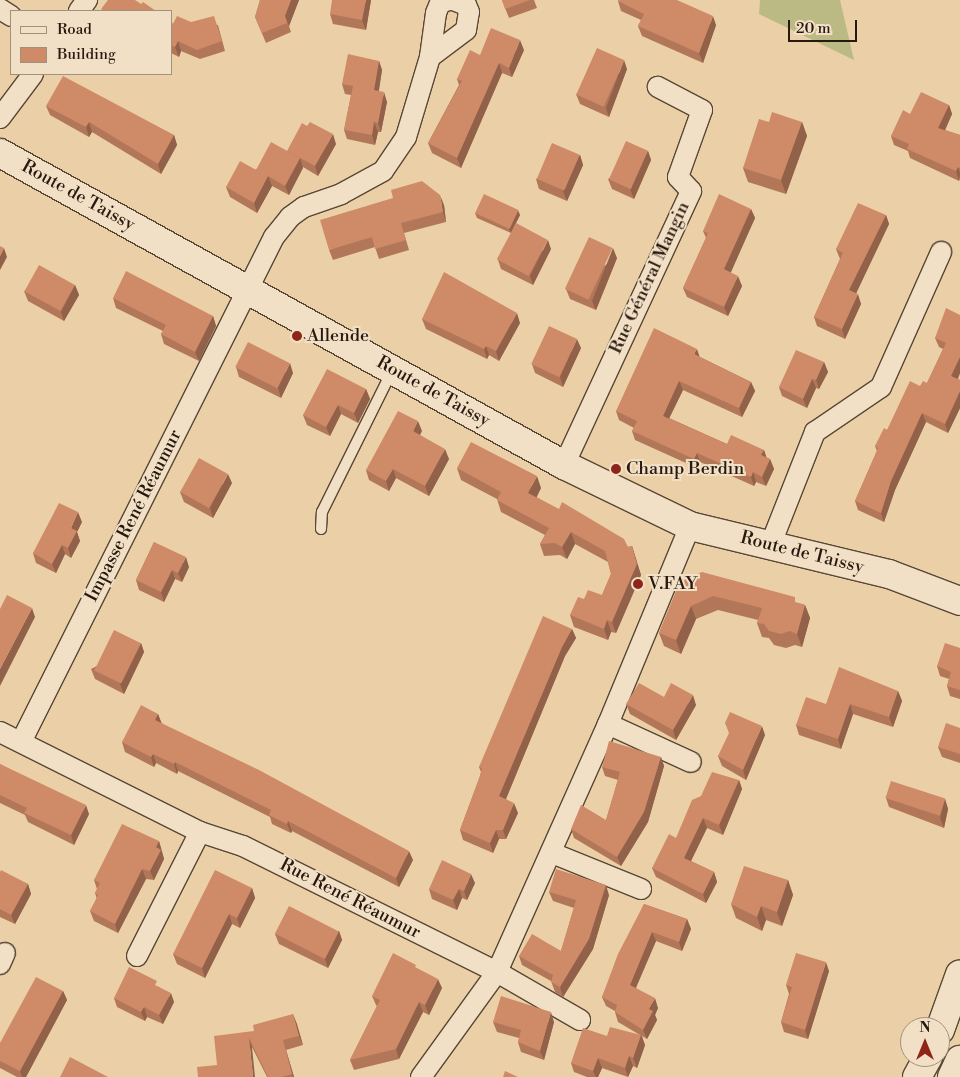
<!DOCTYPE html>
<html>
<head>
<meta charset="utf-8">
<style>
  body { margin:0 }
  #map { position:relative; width:960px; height:1077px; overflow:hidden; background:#ebd0a7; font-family:"Libre Bodoni",serif }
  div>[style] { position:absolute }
  .green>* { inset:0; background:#bbba84 }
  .roads { filter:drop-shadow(1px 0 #584735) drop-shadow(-1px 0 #584735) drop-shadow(0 1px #584735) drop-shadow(0 -1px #584735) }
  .lane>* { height:10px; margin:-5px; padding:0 5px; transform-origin:5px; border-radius:5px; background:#f2e0c6 }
  .street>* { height:20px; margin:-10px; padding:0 10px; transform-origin:10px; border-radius:10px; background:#f2e0c6 }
  .secondary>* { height:28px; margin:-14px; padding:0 14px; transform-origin:14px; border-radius:14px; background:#f2e0c6 }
  .wall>* { inset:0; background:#b27759 }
  .shaded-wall>* { inset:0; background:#916149 }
  .building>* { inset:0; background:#cf8a68; transform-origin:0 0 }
  .dots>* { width:14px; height:14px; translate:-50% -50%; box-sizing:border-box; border:2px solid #f2e0c6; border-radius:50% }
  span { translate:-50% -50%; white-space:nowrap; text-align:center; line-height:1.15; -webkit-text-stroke:4px #f2e0c6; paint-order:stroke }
  .street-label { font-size:18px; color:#27190f }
  .poi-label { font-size:18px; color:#27190f }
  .left { translate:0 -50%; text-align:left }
  .legend { position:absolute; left:10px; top:10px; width:162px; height:65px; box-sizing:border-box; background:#f2e0c6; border:1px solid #a1907d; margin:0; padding:6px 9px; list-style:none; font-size:15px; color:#27190f }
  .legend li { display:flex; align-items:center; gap:10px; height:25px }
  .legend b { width:25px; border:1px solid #a1907d }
  .north { position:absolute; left:900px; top:1017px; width:50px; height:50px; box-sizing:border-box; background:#f2e0c6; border:1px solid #a1907d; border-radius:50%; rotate:0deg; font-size:14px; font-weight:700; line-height:20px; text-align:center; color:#27190f }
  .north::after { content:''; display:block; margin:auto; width:18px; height:22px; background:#8f2418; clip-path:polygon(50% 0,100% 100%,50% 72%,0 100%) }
  .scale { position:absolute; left:788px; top:20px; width:69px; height:22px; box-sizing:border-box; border:2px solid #27190f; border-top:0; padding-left:6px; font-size:15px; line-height:18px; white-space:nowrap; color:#27190f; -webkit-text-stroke:4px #f2e0c6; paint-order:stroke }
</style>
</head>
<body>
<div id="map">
  <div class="green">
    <i style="clip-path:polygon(760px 0,840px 0,854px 60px,759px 14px)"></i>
  </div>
  <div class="roads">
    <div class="lane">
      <i style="left:321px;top:529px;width:17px;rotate:-87deg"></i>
      <i style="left:322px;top:512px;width:157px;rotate:-63.6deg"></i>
    </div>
    <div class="street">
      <i style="left:449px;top:0;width:9px;rotate:162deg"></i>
      <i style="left:440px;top:3px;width:11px;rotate:112deg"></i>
      <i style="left:436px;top:13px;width:44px;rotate:97.8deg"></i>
      <i style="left:430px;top:57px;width:45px;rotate:-36.9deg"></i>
      <i style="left:466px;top:30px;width:18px;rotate:-81deg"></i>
      <i style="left:469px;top:12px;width:8px;rotate:-113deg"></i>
      <i style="left:466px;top:5px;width:14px;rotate:-159deg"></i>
      <i style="left:0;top:9px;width:13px;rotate:32deg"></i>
      <i style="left:79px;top:11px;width:14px;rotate:-54deg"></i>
      <i style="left:0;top:118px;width:55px;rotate:-53.1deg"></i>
      <i style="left:564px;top:465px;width:302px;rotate:-65.1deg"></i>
      <i style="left:691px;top:191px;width:19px;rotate:-133deg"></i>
      <i style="left:678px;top:177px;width:71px;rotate:-70.3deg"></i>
      <i style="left:702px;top:110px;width:50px;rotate:-152.4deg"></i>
      <i style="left:770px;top:546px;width:123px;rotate:-68.5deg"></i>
      <i style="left:815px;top:432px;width:80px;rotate:-34.3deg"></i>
      <i style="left:881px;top:387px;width:148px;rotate:-66deg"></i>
      <i style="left:608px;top:724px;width:91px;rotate:24.6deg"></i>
      <i style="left:0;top:732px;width:224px;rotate:26.6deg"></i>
      <i style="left:200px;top:832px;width:45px;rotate:18deg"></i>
      <i style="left:243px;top:846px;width:284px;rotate:26.4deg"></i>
      <i style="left:497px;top:972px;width:96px;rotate:30deg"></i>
      <i style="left:21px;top:742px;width:565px;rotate:-63.39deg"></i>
      <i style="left:274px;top:237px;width:26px;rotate:-51deg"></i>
      <i style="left:290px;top:217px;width:17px;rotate:-36deg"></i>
      <i style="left:304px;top:207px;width:39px;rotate:-19deg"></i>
      <i style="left:341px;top:194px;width:48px;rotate:-28.7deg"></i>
      <i style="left:383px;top:171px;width:41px;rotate:-55.9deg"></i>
      <i style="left:406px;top:137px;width:84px;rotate:-73.3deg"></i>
      <i style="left:552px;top:853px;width:96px;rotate:22deg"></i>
      <i style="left:137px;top:956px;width:139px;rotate:-63.1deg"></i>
      <i style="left:0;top:964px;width:12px;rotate:-66deg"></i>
      <i style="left:421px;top:1077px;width:130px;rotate:-54.1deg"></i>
      <i style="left:497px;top:972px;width:272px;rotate:-65.9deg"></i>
      <i style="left:608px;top:724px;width:214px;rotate:-67.5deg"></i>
    </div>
    <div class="secondary">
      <i style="left:0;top:153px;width:645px;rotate:28.95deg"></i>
      <i style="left:564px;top:465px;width:140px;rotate:25.8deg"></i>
      <i style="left:690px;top:526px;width:205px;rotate:13.6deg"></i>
      <i style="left:889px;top:574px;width:76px;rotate:20.8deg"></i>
      <i style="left:940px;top:1030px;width:59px;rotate:-70.3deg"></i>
      <i style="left:917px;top:1077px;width:23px;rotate:-61deg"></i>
      <i style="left:952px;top:1077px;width:19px;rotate:-65deg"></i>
    </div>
  </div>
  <div class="wall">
    <i style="clip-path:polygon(260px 0,299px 0,289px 26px,291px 32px,266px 43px,255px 17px)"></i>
    <i style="clip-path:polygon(371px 0,366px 30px,333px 24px,330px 14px)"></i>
    <i style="clip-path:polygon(502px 0,534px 0,537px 8px,509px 18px)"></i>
    <i style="clip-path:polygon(618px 1px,716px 25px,703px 63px,642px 36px,638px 26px,641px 20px,621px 11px)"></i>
    <i style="clip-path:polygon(171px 22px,173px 24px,191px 22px,218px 25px,225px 51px,200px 59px,181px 51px,179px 57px,171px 53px)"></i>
    <i style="clip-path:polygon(524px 50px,512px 77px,502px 73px,461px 168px,432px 153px,428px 143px,459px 85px,457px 79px,480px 55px)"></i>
    <i style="clip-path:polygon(379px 61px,382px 70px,379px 91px,387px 102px,381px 132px,378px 132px,375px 145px,347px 139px,344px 130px,351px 95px,345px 94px,342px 84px)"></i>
    <i style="clip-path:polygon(627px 69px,609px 117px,580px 104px,576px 94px)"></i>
    <i style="clip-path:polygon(949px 105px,952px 114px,945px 130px,960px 135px,960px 179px,959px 181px,910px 158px,908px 151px,894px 145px,891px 136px,910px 114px)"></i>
    <i style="clip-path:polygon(46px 106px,174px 135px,177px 145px,161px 174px,92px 132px,89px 137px,50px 115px)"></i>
    <i style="clip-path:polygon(769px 122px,802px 122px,807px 136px,786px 194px,748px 182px,743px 168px)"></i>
    <i style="clip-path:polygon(336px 144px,318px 176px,303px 167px,289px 195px,272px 186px,257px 213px,230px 197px,226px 187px,287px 151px)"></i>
    <i style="clip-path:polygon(648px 151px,651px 160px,634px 199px,612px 189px,608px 179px)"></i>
    <i style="clip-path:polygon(580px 155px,583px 165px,567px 201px,539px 189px,536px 179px)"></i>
    <i style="clip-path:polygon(444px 205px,446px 222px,404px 233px,409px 250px,379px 259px,375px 247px,333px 260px,329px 250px)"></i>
    <i style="clip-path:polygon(751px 209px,755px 218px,730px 272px,742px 286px,728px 316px,687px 297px,683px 288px,706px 238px,703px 231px)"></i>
    <i style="clip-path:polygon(475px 213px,520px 215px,511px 233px,477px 218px)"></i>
    <i style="clip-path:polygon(886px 215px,889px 224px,856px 293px,861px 304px,845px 339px,817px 326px,814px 317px,840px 259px,836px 249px)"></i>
    <i style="clip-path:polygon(551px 249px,533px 285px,501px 269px,498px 260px)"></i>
    <i style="clip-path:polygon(617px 258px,596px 310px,570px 299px,566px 289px)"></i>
    <i style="clip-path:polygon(75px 285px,79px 295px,64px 321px,28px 301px,24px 291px)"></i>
    <i style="clip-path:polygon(113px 298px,213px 316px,216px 326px,199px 361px,164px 344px,161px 334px,163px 331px,116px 308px)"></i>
    <i style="clip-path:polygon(960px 315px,960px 373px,958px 379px,960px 380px,960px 408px,948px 433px,926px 422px,895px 490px,884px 522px,858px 510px,855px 501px,877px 451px,875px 446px,920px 386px,927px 383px,943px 349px,939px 347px,935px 338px)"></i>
    <i style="clip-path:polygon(422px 319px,520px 323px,499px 361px,489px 355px,487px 359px,426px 329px)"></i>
    <i style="clip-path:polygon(581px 348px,563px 387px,535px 373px,532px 364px)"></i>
    <i style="clip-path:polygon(700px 357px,751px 382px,755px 391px,742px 417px,683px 390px,669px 418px,727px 444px,764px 450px,766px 457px,770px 459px,774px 469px,766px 486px,756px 482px,754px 486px,700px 462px,697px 468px,635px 440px,632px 431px,634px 428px,619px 420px,616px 411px)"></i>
    <i style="clip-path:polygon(824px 362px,828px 372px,819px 389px,816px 388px,807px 408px,782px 396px,779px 387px)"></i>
    <i style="clip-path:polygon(236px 367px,293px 373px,281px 398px,239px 377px)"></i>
    <i style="clip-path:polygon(366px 389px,370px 399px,358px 423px,341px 414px,330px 436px,307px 425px,303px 415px)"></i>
    <i style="clip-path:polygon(422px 431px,420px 435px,449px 459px,429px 496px,396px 478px,389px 491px,369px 480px,366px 470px)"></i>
    <i style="clip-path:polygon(457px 468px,541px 488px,536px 497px,628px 547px,632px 546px,641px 575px,616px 633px,611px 632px,608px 640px,574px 627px,570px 615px,584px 599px,602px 595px,611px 574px,608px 562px,575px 544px,567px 559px,560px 555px,544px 556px,540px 544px,545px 535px,501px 512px,497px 499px,461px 480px)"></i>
    <i style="clip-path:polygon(232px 483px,213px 518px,184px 502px,180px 492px)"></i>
    <i style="clip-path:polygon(82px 522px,77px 532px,80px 541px,71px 558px,65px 554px,56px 573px,36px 563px,33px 553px)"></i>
    <i style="clip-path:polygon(154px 542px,189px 567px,182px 582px,175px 579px,164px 602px,139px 590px,136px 580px)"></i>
    <i style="clip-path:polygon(680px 582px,798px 603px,805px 605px,810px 618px,802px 647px,795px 645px,786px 648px,774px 645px,769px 638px,762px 637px,757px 623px,758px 620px,718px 610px,696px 619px,681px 654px,664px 646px,659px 633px)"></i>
    <i style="clip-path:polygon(572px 629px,576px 638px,565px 656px,506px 799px,518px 813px,506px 839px,499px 839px,493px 853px,463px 840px,460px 830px,480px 776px,481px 772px,479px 767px)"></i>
    <i style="clip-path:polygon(141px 643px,144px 652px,124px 694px,95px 679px,91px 669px)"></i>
    <i style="clip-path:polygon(960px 648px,960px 699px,950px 696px,947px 686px,949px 679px,940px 676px,937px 666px)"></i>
    <i style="clip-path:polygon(898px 691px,902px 701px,893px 727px,853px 714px,841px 749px,799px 735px,796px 725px,826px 704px)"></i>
    <i style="clip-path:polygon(664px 697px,696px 705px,676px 740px,630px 714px,626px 704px)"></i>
    <i style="clip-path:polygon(158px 714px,161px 723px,413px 860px,399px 887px,292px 831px,291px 833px,272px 824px,270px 817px,178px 771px,177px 774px,156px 763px,154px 767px,125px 752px,122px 742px)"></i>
    <i style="clip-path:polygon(960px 728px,960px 763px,942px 757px,938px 747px)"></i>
    <i style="clip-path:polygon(765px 735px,746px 780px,722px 766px,718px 756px)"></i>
    <i style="clip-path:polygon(661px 757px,664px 766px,648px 822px,621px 866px,574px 838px,571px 829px,606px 820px,618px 780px,605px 776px,602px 767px)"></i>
    <i style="clip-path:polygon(0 764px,89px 814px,74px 845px,28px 822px,25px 815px,0 803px)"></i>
    <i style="clip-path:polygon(739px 780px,742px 789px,723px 835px,707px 828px,691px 861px,714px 872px,717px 882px,706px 903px,656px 877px,652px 868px,676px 838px)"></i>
    <i style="clip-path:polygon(886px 798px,945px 799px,948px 809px,944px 828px,889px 807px)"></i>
    <i style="clip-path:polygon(159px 841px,164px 859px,154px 880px,146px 879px,118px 933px,94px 921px,90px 911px,97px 899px,95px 893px,97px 889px,94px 880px)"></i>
    <i style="clip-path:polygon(0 872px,28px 884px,31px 894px,15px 924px,0 917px)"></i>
    <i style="clip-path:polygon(788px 880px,793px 895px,782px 926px,766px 920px,762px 931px,736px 918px,731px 904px)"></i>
    <i style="clip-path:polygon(475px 883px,467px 900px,462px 898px,457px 910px,432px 899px,429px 889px)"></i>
    <i style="clip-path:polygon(252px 888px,255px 898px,240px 928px,232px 924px,205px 978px,177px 964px,173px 954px)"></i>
    <i style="clip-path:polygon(549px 892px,609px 895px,593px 949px,563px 997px,555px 992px,551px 981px,522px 965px,519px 956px,561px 951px,574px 908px,553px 901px)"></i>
    <i style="clip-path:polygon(644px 904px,687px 919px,691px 929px,682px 951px,656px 941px,636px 988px,658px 1008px,655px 1015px,657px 1020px,647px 1039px,642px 1036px,645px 1045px,637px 1068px,633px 1066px,628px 1077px,602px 1068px,598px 1077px,587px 1077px,574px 1072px,571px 1063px,607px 1036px,640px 1035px,618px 1022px,615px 1012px,615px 1011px,606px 1006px,602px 997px)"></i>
    <i style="clip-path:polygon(339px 931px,342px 940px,328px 968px,279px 944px,275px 934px)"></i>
    <i style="clip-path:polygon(829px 971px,808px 1039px,784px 1032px,781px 1022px,789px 994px,786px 985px)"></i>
    <i style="clip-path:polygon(159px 987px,174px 1002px,163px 1024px,147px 1017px,145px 1021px,117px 1007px,114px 998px)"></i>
    <i style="clip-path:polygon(442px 988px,429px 1015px,423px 1012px,399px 1059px,354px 1070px,350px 1060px,377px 1006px,376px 1005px,372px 996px)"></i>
    <i style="clip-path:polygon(63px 991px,67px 1000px,26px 1077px,17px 1077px,0 1068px,0 1043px)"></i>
    <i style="clip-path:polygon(293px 1014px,303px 1045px,286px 1050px,294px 1077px,267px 1077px,252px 1047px,217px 1065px,254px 1031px)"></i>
    <i style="clip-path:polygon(493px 1022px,554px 1022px,544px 1060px,521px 1052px,518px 1042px,519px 1038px,497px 1032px)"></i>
  </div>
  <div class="shaded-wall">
    <i style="clip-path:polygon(291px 0,299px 0,289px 26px,285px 16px)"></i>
    <i style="clip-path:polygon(366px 0,371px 0,366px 30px,362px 20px)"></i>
    <i style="clip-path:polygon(713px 16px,716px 25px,703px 63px,699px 53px)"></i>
    <i style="clip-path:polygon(520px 40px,524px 50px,512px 77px,509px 68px)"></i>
    <i style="clip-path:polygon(178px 41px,181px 51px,179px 57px,175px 47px)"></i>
    <i style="clip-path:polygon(624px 60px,627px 69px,609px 117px,606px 108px)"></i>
    <i style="clip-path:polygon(379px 61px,382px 70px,377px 100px,374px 90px)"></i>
    <i style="clip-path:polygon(499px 63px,502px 73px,461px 168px,457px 158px)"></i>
    <i style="clip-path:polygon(384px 92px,387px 102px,381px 132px,378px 123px)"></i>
    <i style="clip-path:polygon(949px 105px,952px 114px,942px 137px,938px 128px)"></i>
    <i style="clip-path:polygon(89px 122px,92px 132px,89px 137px,86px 127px)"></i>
    <i style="clip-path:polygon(374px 122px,378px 132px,375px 145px,372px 135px)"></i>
    <i style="clip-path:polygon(802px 122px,807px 136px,786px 194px,781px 180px)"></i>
    <i style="clip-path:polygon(333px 134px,336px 144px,318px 176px,315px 166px)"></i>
    <i style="clip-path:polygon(174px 135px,177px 145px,161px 174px,158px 164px)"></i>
    <i style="clip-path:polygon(648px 151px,651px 160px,634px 199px,630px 189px)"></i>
    <i style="clip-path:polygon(580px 155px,583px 165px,567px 201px,563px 191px)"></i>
    <i style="clip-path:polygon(300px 158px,303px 168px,289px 195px,285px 186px)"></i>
    <i style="clip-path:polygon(958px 167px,960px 173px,959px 181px,956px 171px)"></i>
    <i style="clip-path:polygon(268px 176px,272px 186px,257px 213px,254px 203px)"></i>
    <i style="clip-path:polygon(440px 195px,444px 205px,446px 222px,443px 212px)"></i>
    <i style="clip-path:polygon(751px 209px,755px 218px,728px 279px,724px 269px)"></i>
    <i style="clip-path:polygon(518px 210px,520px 215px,511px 233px,509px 229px)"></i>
    <i style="clip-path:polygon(886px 215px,889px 224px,853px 300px,849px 290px)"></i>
    <i style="clip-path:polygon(548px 240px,551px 249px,533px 285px,530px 276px)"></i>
    <i style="clip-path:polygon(4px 248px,7px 257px,0 270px,0 256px)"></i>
    <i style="clip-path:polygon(613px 248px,617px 258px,596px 310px,592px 301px)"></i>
    <i style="clip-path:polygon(738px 276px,742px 286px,728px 316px,724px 307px)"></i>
    <i style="clip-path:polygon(75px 285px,79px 295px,64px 321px,61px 312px)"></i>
    <i style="clip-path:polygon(858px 294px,861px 304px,845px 339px,842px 329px)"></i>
    <i style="clip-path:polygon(517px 313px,520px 323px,499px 361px,496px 351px)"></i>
    <i style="clip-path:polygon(213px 316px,216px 326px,199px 361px,195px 352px)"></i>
    <i style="clip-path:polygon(577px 339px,581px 348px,563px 387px,560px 377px)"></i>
    <i style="clip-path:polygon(486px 346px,489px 355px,487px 359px,484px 349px)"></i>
    <i style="clip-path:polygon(697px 349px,700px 358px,694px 354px)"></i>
    <i style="clip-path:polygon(960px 357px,960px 373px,955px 385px,951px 376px)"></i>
    <i style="clip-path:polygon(824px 362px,828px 372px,819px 389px,816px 380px)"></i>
    <i style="clip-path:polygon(290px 363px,293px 373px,281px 398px,278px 388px)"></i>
    <i style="clip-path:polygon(812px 379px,816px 388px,807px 408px,803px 399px)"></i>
    <i style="clip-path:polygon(679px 381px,683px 390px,666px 425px,663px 416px)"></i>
    <i style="clip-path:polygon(751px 382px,755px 391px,742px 417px,739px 408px)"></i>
    <i style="clip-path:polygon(366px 389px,370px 399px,358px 423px,354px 413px)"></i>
    <i style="clip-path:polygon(960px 391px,960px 408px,948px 433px,945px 424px)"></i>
    <i style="clip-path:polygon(338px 405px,341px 414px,330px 436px,326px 427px)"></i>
    <i style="clip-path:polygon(922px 413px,926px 422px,895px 490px,884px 522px,881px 513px,891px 481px)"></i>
    <i style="clip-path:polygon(418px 421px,422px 431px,416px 441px,413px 431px)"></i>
    <i style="clip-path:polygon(445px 449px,449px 459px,429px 496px,425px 486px)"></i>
    <i style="clip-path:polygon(764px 450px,767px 459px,761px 455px)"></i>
    <i style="clip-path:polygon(697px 453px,700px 462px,697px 468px,694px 459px)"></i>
    <i style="clip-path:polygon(770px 459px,774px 469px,766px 486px,762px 477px)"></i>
    <i style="clip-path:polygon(393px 469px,396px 478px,389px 491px,386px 481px)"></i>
    <i style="clip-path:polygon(753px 472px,756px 482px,754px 486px,751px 477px)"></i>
    <i style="clip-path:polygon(228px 474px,232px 483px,213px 518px,210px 508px)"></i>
    <i style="clip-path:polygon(537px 476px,541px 488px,533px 505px,528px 493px)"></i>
    <i style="clip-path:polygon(78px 512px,82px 522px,77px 532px,80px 541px,71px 558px,68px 548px,71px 528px)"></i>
    <i style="clip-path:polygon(571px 532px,575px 544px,567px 559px,562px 547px)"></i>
    <i style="clip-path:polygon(62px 545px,65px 554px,56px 573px,52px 564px)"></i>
    <i style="clip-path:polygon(632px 546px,641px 575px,616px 633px,612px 622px)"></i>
    <i style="clip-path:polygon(186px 557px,189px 567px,182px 582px,178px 573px)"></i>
    <i style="clip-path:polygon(172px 570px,175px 579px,164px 602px,161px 592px)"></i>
    <i style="clip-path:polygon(805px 605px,810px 618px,802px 647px,797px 634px)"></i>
    <i style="clip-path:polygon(691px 606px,696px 619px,681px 654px,676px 640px)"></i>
    <i style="clip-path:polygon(32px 608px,35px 617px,0 686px,0 669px)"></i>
    <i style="clip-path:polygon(607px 620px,611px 632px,608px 640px,604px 629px)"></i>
    <i style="clip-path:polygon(572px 629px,576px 638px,565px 656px,503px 806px,499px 796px,562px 647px)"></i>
    <i style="clip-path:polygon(141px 643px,144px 652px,124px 694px,120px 684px)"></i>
    <i style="clip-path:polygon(898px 691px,902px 701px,893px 727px,889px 717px)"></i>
    <i style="clip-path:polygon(693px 695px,696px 705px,676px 740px,673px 730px)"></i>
    <i style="clip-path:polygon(850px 704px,853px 714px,841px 749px,838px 739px)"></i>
    <i style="clip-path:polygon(158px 714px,162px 724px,155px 720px)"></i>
    <i style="clip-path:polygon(762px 726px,765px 735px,746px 780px,743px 770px)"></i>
    <i style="clip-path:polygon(153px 754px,156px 763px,154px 767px,151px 757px)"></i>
    <i style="clip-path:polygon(661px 757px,664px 766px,648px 822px,621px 866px,617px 857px)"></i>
    <i style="clip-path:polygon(175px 762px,178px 771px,177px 774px,174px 764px)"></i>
    <i style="clip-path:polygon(739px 780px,742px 789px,723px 835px,719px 825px)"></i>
    <i style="clip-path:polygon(945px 799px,948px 809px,944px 828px,940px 818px)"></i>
    <i style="clip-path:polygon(514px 803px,518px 813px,506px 839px,503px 830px)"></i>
    <i style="clip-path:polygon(86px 805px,89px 814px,74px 845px,71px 835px)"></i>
    <i style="clip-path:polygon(703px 818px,707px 828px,688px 867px,684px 858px)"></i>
    <i style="clip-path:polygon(288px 821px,292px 831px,291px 833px,287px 824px)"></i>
    <i style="clip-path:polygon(496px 830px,499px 839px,493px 853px,490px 843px)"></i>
    <i style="clip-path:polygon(159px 841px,164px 859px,154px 880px,150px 871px,156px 847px)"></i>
    <i style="clip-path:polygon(409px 851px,413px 860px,399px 887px,396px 878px)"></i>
    <i style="clip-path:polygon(142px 869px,146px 879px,118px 933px,115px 924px)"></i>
    <i style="clip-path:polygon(714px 872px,717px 882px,706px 903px,703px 894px)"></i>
    <i style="clip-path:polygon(471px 874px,475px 883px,467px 900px,464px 891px)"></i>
    <i style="clip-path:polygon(788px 880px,793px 895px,782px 926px,777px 912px)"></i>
    <i style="clip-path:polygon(28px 884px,31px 894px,15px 924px,11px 915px)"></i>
    <i style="clip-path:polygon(606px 885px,609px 895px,593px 949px,563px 997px,560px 987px)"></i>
    <i style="clip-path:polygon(252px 888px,255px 898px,240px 928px,237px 918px)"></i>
    <i style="clip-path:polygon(459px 889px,462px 898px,457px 910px,453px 900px)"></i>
    <i style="clip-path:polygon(761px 906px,766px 920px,762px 931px,757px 917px)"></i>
    <i style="clip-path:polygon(229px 914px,232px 924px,205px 978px,202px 968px)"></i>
    <i style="clip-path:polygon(687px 919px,691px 929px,682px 951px,679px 942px)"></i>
    <i style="clip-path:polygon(339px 931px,342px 940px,328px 968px,325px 959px)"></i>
    <i style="clip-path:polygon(652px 932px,656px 941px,633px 994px,630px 985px)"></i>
    <i style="clip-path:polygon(826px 962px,829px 971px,808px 1039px,805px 1030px)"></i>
    <i style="clip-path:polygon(438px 979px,442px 988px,429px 1015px,425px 1005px)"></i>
    <i style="clip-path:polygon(63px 991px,67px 1000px,26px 1077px,22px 1077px,20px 1071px)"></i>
    <i style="clip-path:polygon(171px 993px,174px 1002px,163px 1024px,159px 1015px)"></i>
    <i style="clip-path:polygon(655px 998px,658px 1008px,655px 1015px,657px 1020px,647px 1039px,643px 1030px,649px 1009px)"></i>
    <i style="clip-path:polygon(419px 1002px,423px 1012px,399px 1059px,396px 1049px)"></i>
    <i style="clip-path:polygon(144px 1007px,147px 1017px,145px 1021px,141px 1012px)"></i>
    <i style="clip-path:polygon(551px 1012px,554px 1022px,544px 1060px,540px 1051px)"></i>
    <i style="clip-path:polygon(293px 1014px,297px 1024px,303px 1045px,299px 1036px)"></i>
    <i style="clip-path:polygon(641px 1035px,645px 1045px,637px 1068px,633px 1058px)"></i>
    <i style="clip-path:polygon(249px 1038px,252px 1047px,255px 1077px,253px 1077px)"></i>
    <i style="clip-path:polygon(283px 1040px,286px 1050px,294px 1077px,293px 1077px)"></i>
    <i style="clip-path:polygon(629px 1056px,633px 1066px,628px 1077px,625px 1068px)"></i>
    <i style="clip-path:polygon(598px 1058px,602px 1068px,598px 1077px,596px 1077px,593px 1071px)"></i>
  </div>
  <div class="building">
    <i style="clip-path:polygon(108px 0,135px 0,141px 4px,143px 2px,156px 11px,104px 11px,101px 9px)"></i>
    <i style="clip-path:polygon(260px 0,291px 0,285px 16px,287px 23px,262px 33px,255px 17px)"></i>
    <i style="clip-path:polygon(332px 0,366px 0,362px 20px,330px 14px)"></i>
    <i style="clip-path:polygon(502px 0,530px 0,505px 9px)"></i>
    <i style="clip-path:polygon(618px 0,677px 0,713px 16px,699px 53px,638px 26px,644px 14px,618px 1px)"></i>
    <i style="clip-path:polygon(177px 16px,191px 22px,214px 16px,222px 41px,197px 50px,178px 41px,175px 47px,171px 45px,171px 22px,173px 24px)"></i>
    <i style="clip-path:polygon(491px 28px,520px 40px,509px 68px,499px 63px,457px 158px,428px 143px,462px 81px,457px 79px,470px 50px,480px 55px)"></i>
    <i style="left:597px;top:48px;width:30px;height:51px;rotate:24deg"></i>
    <i style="clip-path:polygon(348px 54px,379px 61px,374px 90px,384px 92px,378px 123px,374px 122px,372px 135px,344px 130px,353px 86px,342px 84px)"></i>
    <i style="clip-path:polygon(63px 76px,174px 135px,158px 164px,89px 122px,86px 127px,46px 106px)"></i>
    <i style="clip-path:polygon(921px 92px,949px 105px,938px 128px,960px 135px,960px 168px,958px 167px,956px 171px,907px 149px,909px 144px,891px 136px,903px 110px,910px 114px)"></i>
    <i style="clip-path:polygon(772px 112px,802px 122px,781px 180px,743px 168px,759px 119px,769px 122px)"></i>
    <i style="clip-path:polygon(310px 122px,333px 134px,315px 166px,287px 151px,302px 123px,307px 126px)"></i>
    <i style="left:626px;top:141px;width:24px;height:42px;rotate:24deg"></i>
    <i style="clip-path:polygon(271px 142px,300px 158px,285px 186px,268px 176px,254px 203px,226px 187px,240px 161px,267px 176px,256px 170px)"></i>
    <i style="left:552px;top:143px;width:30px;height:39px;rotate:23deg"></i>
    <i style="clip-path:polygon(422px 181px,440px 195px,443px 212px,401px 223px,406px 240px,375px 249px,372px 237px,329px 250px,320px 220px,393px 198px,391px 190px)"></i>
    <i style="left:484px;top:194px;width:38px;height:21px;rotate:25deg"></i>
    <i style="clip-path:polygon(719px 194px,751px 209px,724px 269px,738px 276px,724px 307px,683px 288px,708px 233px,703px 231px)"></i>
    <i style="clip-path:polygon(858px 203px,886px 215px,849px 290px,858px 294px,842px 329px,814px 317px,843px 253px,836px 249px)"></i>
    <i style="left:516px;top:223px;width:36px;height:41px;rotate:28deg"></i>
    <i style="left:589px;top:237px;width:26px;height:57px;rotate:25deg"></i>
    <i style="clip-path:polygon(0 246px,4px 248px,0 256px)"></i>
    <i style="left:39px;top:265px;width:41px;height:30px;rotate:29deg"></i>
    <i style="clip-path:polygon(126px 271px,213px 316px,195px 352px,161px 334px,166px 325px,113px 298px)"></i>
    <i style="clip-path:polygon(444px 272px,517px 313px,496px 351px,486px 346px,484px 349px,422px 319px)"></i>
    <i style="clip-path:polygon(946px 308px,960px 315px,960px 357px,951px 376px,960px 380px,960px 391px,945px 424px,922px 413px,891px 481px,881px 513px,855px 501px,878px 448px,875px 446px,884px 428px,887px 430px,910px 381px,920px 386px,923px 381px,927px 383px,946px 343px,935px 338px)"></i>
    <i style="left:549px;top:326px;width:31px;height:42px;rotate:25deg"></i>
    <i style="clip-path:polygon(654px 328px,697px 349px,694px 354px,751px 382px,739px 408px,679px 381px,663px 416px,727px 444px,731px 435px,764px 450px,761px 455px,770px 459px,762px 477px,753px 472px,751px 477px,697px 453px,694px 459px,632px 431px,637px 421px,616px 411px)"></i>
    <i style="left:248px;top:342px;width:47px;height:28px;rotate:27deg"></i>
    <i style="clip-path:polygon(796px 350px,824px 362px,816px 380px,812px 379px,803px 399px,779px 387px)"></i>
    <i style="clip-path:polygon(327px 369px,366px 389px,354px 413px,338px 405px,326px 427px,303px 415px)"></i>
    <i style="clip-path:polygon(398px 411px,418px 421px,413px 431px,445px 449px,425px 486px,393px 469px,386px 481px,366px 470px)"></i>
    <i style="clip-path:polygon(471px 442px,537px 476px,528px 493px,559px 509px,562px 502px,624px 539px,628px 547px,632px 546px,637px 564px,612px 622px,607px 620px,604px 629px,570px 615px,578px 597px,584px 599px,588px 590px,602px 595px,611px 574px,605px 551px,571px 532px,562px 547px,555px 543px,540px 544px,549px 528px,497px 500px,501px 492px,457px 468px)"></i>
    <i style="left:199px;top:458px;width:33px;height:39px;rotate:29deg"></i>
    <i style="clip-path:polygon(59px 503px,78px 512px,71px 528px,77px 531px,68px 548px,62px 545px,52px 564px,33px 553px)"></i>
    <i style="clip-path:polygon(154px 542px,186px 557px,178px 573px,172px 570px,161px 592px,136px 580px)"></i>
    <i style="clip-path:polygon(702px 572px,795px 597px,795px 602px,805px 605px,797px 634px,790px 631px,781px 634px,769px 631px,764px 624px,757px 623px,762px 608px,713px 596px,691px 606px,676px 640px,659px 633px,680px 582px)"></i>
    <i style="clip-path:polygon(7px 595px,32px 608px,0 669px,0 609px)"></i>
    <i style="clip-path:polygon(543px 616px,572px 629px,562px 647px,499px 796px,514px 803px,503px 830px,496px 830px,490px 843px,460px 830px,480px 776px,482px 768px,479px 767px)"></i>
    <i style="left:114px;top:630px;width:30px;height:45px;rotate:26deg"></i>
    <i style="clip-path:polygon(945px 643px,960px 648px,960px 690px,947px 686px,951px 672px,937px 666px)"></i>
    <i style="clip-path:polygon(839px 667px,898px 691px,889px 717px,850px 704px,838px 739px,796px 725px,806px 697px,826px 704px)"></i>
    <i style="clip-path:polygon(639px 683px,664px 697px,671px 683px,693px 695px,673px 730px,626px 704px)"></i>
    <i style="clip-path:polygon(141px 705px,158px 714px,155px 720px,259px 770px,409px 851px,396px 878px,288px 821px,287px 824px,269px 815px,271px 810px,175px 762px,174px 764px,153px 754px,151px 757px,122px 742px)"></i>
    <i style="clip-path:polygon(730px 712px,762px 726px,743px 770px,718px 756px,729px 733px,725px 723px)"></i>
    <i style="clip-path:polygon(946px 723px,960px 728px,960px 754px,938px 747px)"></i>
    <i style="clip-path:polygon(609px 741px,661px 757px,644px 812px,617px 857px,571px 829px,581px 805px,606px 820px,620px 772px,602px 767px)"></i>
    <i style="clip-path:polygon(0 764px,86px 805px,71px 835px,24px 813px,27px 808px,0 795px)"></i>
    <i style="clip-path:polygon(712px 772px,739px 780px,719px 825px,703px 818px,684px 858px,714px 872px,703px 894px,652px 868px,669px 834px,676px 838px,692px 800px,701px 796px)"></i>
    <i style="left:891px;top:781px;width:57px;height:18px;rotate:18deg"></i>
    <i style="clip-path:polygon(122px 824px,159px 841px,156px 847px,161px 850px,150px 871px,142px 869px,115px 924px,90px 911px,98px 895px,95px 893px,100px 883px,94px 880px)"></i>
    <i style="clip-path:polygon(442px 860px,471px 874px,464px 891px,459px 889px,453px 900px,429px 889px)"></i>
    <i style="clip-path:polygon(744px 866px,788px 880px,777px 912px,761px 906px,757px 917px,731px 904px)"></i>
    <i style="clip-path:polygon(556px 869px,606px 885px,589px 939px,560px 987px,551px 982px,553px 975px,519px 956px,532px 934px,561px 951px,576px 900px,549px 892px)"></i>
    <i style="clip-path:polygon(1px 870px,28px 884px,11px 915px,0 909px,0 872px)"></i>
    <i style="clip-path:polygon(215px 870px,252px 888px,237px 918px,229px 914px,202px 968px,173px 954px)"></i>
    <i style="clip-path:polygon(644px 904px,687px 919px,679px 942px,652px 932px,630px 985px,655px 998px,649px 1009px,653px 1011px,643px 1030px,615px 1012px,617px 1005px,602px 997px,618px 954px)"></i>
    <i style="left:289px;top:906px;width:56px;height:31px;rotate:27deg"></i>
    <i style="clip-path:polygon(393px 953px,416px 965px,415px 967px,438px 979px,425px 1005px,419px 1002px,396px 1049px,350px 1060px,380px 1000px,372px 996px)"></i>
    <i style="clip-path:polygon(796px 953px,826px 962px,805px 1030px,781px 1022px,792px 987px,786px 985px)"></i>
    <i style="clip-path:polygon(129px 967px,157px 981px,155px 985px,171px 993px,159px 1015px,144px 1007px,141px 1012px,114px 998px)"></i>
    <i style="clip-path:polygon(36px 977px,63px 991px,20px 1071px,0 1061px,0 1043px)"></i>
    <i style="clip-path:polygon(501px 996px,551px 1012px,540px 1051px,518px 1042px,521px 1030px,493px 1022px)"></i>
    <i style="clip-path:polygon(293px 1014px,299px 1036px,283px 1040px,292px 1074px,282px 1077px,268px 1077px,249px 1038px,253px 1077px,198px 1077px,197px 1067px,217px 1065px,214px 1036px,254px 1031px,253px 1025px)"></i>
    <i style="clip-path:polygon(610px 1027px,641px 1035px,633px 1058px,629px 1056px,625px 1068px,598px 1058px,593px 1071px,571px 1063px,583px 1028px,607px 1036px)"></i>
    <i style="clip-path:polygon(70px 1057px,108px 1077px,60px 1077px)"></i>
    <i style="clip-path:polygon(505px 1071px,518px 1077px,503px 1077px)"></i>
  </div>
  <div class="dots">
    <i style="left:297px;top:336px;background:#8f2418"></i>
    <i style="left:616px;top:469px;background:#8f2418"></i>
    <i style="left:638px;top:584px;background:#8f2418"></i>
  </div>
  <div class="street-label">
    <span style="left:78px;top:196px;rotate:29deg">Route de Taissy</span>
    <span style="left:650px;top:278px;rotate:-65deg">Rue Général Mangin</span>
    <span style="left:433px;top:392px;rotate:29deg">Route de Taissy</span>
    <span style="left:134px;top:516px;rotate:-63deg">Impasse René Réaumur</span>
    <span style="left:802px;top:553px;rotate:14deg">Route de Taissy</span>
    <span style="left:350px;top:899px;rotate:27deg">Rue René Réaumur</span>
  </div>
  <div class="poi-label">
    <span class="left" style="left:307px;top:336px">Allende</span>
    <span class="left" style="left:626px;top:469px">Champ Berdin</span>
    <span class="left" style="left:648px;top:584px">V.FAY</span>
  </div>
  <ul class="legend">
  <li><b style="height:6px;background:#f2e0c6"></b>Road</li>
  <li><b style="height:14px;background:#cf8a68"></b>Building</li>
  </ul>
  <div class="north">N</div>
  <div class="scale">20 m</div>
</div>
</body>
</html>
